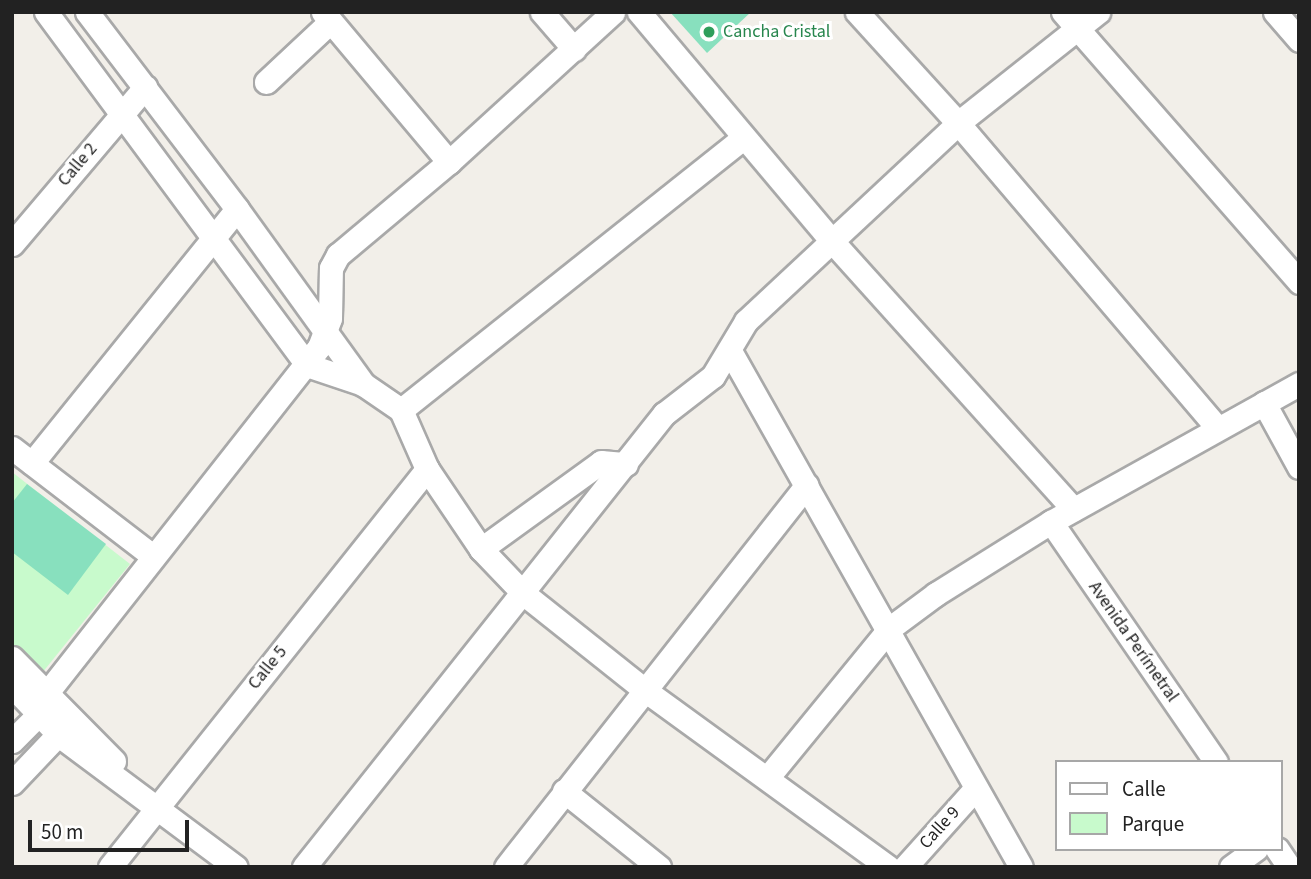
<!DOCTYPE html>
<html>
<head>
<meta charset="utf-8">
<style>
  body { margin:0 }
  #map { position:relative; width:1311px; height:879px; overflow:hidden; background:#f2efe9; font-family:"Source Sans 3",sans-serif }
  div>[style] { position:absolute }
  .park>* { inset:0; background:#c8facc }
  .pitch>* { inset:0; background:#88e0be }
  .roads { filter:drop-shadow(2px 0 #a9a9a9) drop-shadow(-2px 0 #a9a9a9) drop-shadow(0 2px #a9a9a9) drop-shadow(0 -2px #a9a9a9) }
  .street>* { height:23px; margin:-11.5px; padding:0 11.5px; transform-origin:11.5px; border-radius:11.5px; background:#fff }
  .dots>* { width:19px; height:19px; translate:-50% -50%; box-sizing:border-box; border:4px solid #fff; border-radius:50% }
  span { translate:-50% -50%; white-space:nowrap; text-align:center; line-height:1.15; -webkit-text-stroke:6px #fff; paint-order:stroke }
  .leisure-label { font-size:18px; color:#27864d }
  .left { translate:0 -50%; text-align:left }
  .street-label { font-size:18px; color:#222 }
  .frame { position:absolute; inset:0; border:14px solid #222; pointer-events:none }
  .legend { position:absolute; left:1055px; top:760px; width:228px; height:91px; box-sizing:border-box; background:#fff; border:2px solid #a7a7a7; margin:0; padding:9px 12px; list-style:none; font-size:21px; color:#222 }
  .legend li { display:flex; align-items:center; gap:14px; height:35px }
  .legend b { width:35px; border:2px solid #a7a7a7 }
  .scale { position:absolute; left:28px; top:820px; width:161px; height:32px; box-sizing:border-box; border:4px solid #222; border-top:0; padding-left:9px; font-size:21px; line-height:24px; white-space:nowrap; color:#222; -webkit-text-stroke:5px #fff; paint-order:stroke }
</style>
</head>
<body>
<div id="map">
  <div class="park">
    <i style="clip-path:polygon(12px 472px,130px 564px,38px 678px,12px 652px)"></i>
  </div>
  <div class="pitch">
    <i style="clip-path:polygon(670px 12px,751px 12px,707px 53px)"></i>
    <i style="clip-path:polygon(27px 484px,106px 544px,68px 595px,12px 552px,12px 503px)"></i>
  </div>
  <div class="roads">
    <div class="street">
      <i style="left:46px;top:12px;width:439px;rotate:53.5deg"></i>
      <i style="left:307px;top:365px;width:59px;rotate:18.7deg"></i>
      <i style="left:363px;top:384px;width:46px;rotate:34.4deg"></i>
      <i style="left:401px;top:410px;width:64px;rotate:66.2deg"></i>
      <i style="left:427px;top:469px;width:97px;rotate:56deg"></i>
      <i style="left:481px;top:549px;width:62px;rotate:46.3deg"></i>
      <i style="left:524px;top:594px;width:156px;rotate:38.5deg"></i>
      <i style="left:646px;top:691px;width:299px;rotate:36deg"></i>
      <i style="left:87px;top:12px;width:248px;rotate:52.7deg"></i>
      <i style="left:237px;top:209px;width:216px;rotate:54.2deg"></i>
      <i style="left:323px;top:12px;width:196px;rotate:50deg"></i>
      <i style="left:542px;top:12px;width:49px;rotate:49.1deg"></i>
      <i style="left:639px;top:12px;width:298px;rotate:49.9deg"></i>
      <i style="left:831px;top:240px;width:362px;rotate:48deg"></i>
      <i style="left:857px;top:12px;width:150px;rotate:47.7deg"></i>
      <i style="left:958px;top:123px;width:399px;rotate:49.6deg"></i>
      <i style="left:1063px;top:12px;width:359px;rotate:48.8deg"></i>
      <i style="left:1275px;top:12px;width:37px;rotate:49deg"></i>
      <i style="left:266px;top:82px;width:88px;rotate:-43.2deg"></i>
      <i style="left:12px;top:244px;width:206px;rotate:-49.7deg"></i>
      <i style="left:730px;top:351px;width:592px;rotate:60.58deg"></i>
      <i style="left:1264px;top:403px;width:73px;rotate:61.3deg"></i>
      <i style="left:401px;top:410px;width:438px;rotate:-38.5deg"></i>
      <i style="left:12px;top:448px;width:178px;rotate:37.5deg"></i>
      <i style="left:32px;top:463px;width:326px;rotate:-51.1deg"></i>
      <i style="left:1051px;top:522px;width:291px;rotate:55.5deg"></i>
      <i style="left:481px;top:549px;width:148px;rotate:-35.9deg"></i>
      <i style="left:601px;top:462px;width:25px;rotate:5deg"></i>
      <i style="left:12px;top:658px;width:145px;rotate:45.3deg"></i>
      <i style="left:12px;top:686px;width:69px;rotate:46.2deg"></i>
      <i style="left:60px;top:736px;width:219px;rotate:36.7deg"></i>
      <i style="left:12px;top:741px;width:38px;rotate:-45deg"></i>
      <i style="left:39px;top:714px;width:21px;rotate:-71deg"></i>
      <i style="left:46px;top:694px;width:442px;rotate:-51.8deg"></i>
      <i style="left:319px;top:347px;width:31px;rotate:-69deg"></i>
      <i style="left:330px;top:318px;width:50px;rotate:-88.9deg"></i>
      <i style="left:331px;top:268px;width:15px;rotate:-62deg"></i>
      <i style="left:338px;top:255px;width:145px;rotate:-40deg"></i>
      <i style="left:449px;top:162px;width:222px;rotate:-42.4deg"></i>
      <i style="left:768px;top:777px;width:193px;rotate:-50.7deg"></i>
      <i style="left:890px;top:628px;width:57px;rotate:-36.5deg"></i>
      <i style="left:936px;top:594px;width:136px;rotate:-32.1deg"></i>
      <i style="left:1051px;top:522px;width:284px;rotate:-29.1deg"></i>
      <i style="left:12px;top:783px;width:81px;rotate:-46.5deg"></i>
      <i style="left:564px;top:791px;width:122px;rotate:38.7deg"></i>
      <i style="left:1277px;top:849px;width:22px;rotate:56deg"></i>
      <i style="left:110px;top:867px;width:509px;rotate:-51.46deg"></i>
      <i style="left:304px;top:867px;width:579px;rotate:-51.53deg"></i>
      <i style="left:664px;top:414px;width:62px;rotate:-37.8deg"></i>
      <i style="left:713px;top:376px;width:64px;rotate:-59deg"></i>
      <i style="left:746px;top:321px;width:290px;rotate:-43deg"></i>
      <i style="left:958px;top:123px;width:179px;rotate:-38.4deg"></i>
      <i style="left:506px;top:867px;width:486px;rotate:-51.8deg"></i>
      <i style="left:905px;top:867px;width:105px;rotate:-48.1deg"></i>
      <i style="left:1231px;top:867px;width:31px;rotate:-36deg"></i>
    </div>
  </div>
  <div class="dots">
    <i style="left:709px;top:32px;background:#2e9e5b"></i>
  </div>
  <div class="leisure-label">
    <span class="left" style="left:723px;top:32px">Cancha Cristal</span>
  </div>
  <div class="street-label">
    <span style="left:78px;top:165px;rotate:-50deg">Calle 2</span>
    <span style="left:1133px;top:642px;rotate:55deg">Avenida Perímetral</span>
    <span style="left:268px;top:668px;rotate:-51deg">Calle 5</span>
    <span style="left:940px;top:828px;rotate:-48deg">Calle 9</span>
  </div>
  <div class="frame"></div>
  <ul class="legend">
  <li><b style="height:9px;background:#fff"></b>Calle</li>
  <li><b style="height:19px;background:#c8facc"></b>Parque</li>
  </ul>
  <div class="scale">50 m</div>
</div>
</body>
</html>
